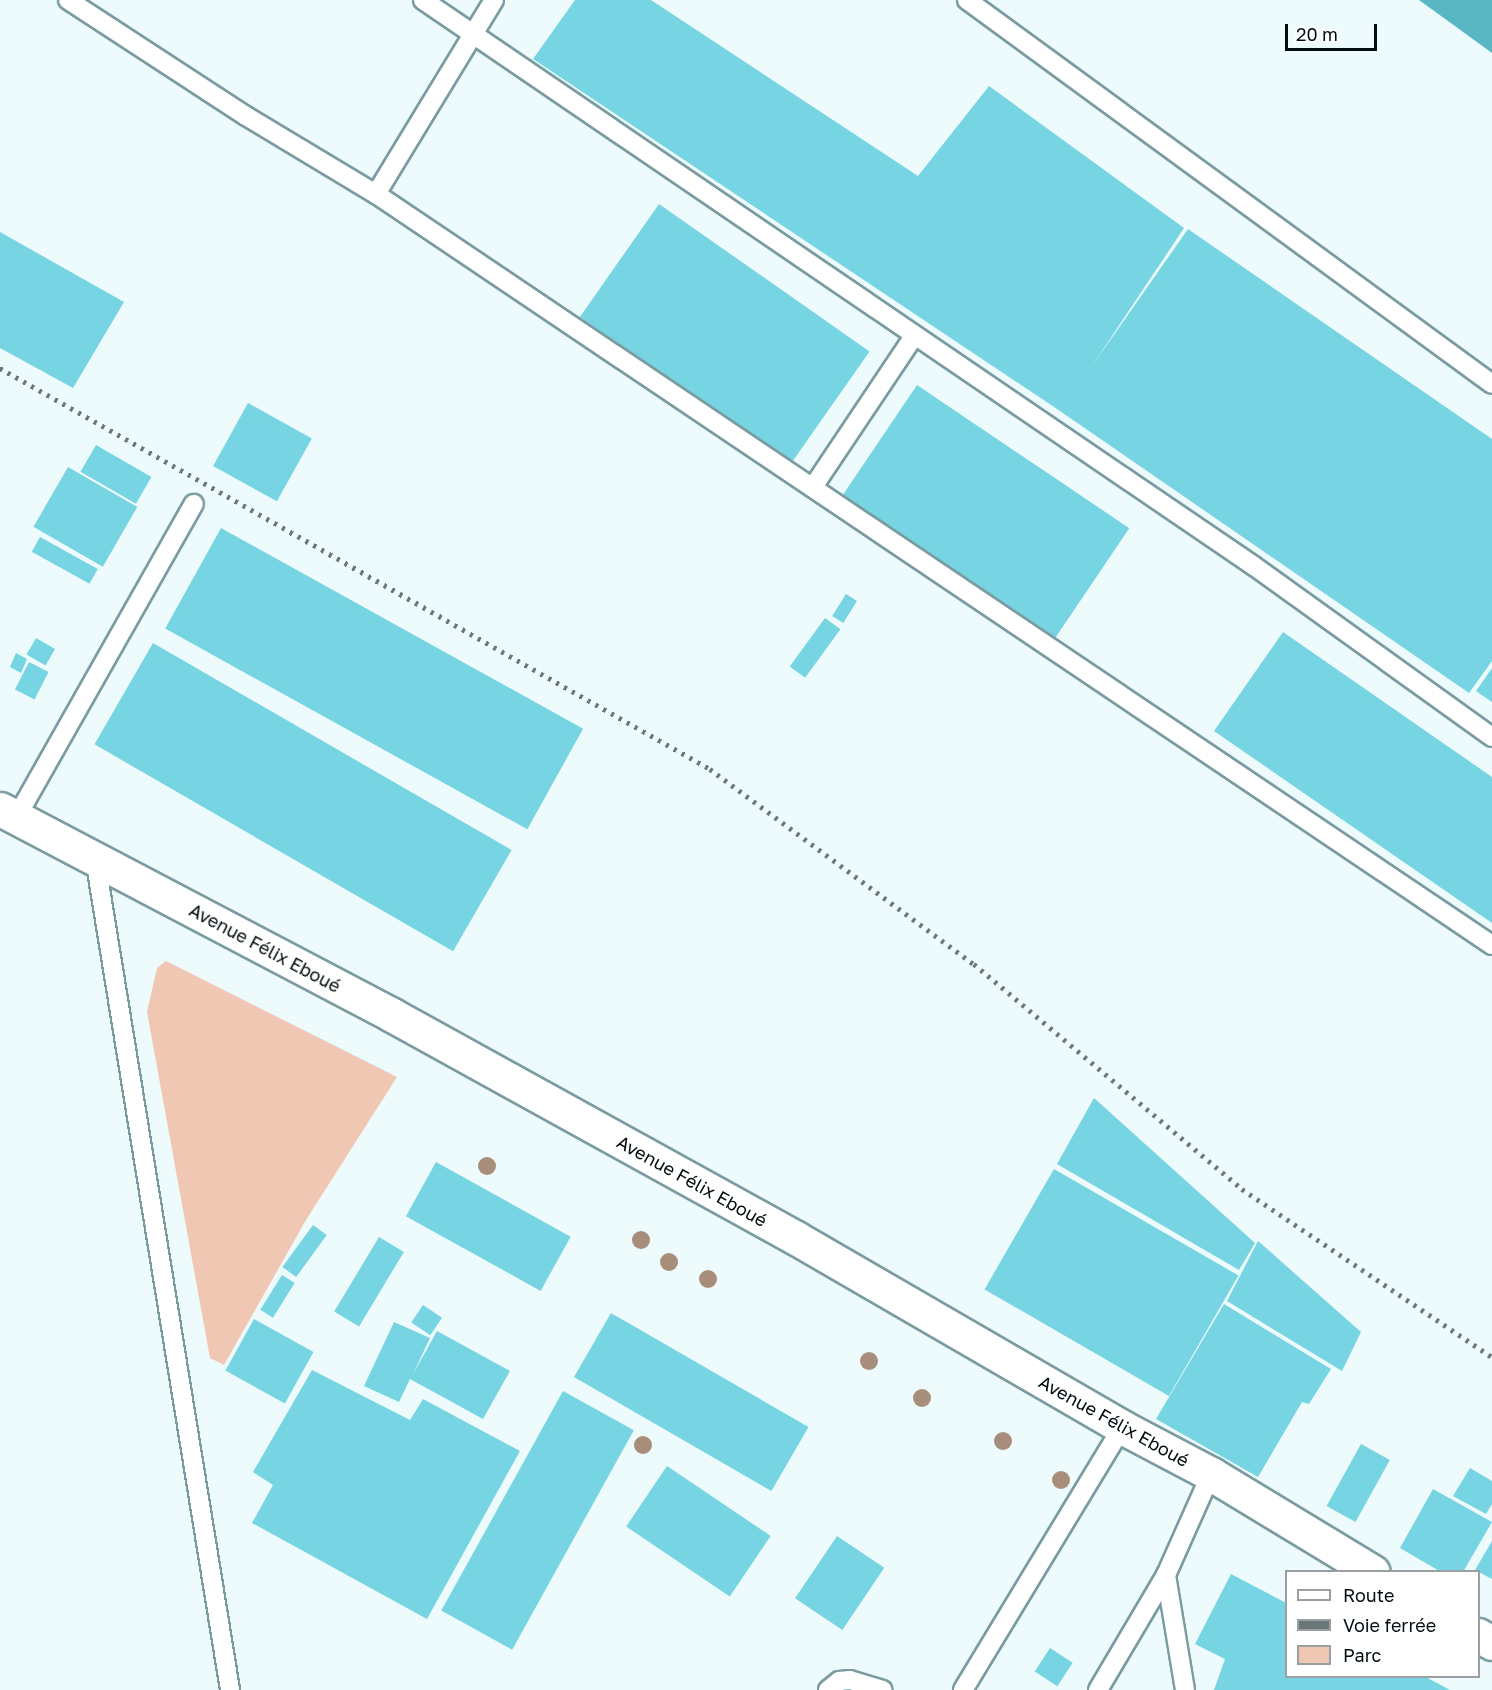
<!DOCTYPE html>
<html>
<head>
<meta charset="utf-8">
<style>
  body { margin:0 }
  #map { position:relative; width:1492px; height:1690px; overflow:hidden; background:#edfbfd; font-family:"Golos Text",sans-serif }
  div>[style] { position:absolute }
  .green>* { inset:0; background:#f0c7b3 }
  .water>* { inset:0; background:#59b7c4 }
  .building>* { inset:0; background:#77d4e2; transform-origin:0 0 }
  .roads { filter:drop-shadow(2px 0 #7a9ca1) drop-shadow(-2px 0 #7a9ca1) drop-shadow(0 2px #7a9ca1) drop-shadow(0 -2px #7a9ca1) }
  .lane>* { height:18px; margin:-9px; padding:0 9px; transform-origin:9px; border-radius:9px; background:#fff }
  .secondary>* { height:33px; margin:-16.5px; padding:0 16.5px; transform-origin:16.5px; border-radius:16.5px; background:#fff }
  .rail>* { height:4.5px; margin-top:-2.25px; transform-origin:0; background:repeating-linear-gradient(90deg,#6a7779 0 3px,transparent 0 9px) }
  .trees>* { width:18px; height:18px; margin:-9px; border-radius:50%; background:#a88d7b }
  span { translate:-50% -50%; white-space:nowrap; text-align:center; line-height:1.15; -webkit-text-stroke:6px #fff; paint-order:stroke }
  .street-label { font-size:18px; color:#030e10 }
  .legend { position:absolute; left:1285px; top:1570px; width:195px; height:108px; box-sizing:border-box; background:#fff; border:2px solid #9a9f9f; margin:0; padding:8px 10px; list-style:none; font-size:18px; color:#030e10 }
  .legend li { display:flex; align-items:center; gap:12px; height:30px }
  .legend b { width:30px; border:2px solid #9a9f9f }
  .scale { position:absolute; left:1285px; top:24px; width:92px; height:27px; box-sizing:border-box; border:3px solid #030e10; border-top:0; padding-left:8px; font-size:18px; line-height:21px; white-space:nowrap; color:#030e10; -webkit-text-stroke:4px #fff; paint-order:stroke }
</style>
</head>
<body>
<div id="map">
  <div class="green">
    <i style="clip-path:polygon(166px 961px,397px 1077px,306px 1220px,224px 1365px,210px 1358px,147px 1012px,157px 968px)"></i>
  </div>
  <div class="water">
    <i style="clip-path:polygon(1419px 0,1492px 0,1492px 53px)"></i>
  </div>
  <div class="building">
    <i style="clip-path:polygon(575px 0,651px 0,918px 176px,989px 86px,1184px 228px,1092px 366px,1188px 229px,1492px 439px,1492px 661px,1469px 693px,1060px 411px,533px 59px)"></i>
    <i style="left:659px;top:204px;width:257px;height:138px;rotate:35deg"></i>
    <i style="clip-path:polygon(0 232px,124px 302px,73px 388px,0 348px)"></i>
    <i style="left:917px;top:385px;width:256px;height:133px;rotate:34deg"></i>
    <i style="left:248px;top:403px;width:73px;height:72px;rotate:29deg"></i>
    <i style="left:96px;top:445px;width:64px;height:31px;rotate:30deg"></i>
    <i style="left:68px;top:467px;width:80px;height:69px;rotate:30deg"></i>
    <i style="left:221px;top:528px;width:414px;height:115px;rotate:29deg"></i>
    <i style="left:40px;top:537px;width:66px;height:17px;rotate:29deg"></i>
    <i style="left:846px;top:594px;width:13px;height:26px;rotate:32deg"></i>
    <i style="left:825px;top:618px;width:19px;height:60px;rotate:36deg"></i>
    <i style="clip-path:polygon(1283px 632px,1492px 777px,1492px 923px,1214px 731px)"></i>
    <i style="left:36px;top:638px;width:22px;height:19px;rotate:30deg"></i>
    <i style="left:153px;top:643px;width:414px;height:117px;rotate:30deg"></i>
    <i style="clip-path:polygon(16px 653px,27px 659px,21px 673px,10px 667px)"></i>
    <i style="left:29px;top:662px;width:22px;height:31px;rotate:27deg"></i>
    <i style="clip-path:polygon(1492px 668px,1492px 702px,1476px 691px)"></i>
    <i style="clip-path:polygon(1094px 1098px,1255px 1243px,1239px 1270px,1057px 1164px)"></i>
    <i style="left:436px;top:1162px;width:154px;height:62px;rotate:29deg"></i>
    <i style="left:1054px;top:1169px;width:213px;height:139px;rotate:30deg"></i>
    <i style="left:313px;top:1225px;width:17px;height:52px;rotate:36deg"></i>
    <i style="left:379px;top:1237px;width:29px;height:87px;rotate:31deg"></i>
    <i style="clip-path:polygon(1258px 1241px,1361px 1332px,1342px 1371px,1227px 1301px)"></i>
    <i style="left:282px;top:1275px;width:15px;height:41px;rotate:32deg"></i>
    <i style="clip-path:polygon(1224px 1304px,1331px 1369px,1309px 1404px,1302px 1402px,1258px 1477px,1156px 1419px)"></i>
    <i style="left:423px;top:1305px;width:23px;height:21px;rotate:34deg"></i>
    <i style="left:611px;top:1313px;width:228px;height:74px;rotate:30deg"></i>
    <i style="left:254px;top:1319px;width:68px;height:59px;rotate:29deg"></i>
    <i style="clip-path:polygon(394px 1322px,430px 1338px,413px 1374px,437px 1331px,510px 1371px,483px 1419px,410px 1379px,399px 1402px,364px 1386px)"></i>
    <i style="clip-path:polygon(312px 1370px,410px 1420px,423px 1399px,520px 1451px,427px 1619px,252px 1523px,273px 1485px,253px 1472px)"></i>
    <i style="left:563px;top:1391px;width:81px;height:251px;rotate:29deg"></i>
    <i style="left:1361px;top:1444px;width:33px;height:71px;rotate:29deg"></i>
    <i style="left:667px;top:1466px;width:125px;height:73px;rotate:34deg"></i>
    <i style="clip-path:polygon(1470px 1468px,1492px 1481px,1492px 1504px,1486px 1514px,1453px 1496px)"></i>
    <i style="clip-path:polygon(1433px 1489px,1492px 1522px,1463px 1572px,1441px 1572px,1400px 1548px)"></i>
    <i style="left:837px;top:1536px;width:57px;height:75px;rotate:34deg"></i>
    <i style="clip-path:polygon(1492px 1541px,1492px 1579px,1475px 1570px)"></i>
    <i style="clip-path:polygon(1231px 1574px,1286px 1603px,1286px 1676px,1424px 1676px,1450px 1690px,1214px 1690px,1225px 1659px,1195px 1644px)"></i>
    <i style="left:1050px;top:1648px;width:27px;height:28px;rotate:33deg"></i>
  </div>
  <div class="roads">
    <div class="lane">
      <i style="left:68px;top:0;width:212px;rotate:33.1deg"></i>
      <i style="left:246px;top:116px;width:152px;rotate:31deg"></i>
      <i style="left:376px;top:194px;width:1345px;rotate:33.94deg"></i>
      <i style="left:423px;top:0;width:1005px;rotate:34.26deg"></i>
      <i style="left:1254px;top:566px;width:293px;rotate:35.7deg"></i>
      <i style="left:967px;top:0;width:650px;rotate:36.18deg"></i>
      <i style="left:376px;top:194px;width:227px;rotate:-58.7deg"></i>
      <i style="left:813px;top:487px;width:182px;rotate:-56.2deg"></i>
      <i style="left:16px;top:818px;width:361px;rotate:-60.5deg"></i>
      <i style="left:95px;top:858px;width:843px;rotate:80.78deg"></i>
      <i style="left:828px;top:1690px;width:14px;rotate:-39deg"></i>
      <i style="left:839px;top:1681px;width:11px;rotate:-5deg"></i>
      <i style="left:850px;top:1680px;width:34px;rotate:17deg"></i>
      <i style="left:963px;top:1690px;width:307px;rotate:-58.8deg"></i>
      <i style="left:1098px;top:1690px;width:134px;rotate:-59.4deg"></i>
      <i style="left:1185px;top:1690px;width:117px;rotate:-99.4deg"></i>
      <i style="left:1166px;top:1575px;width:111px;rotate:-66deg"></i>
    </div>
    <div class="secondary">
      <i style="left:0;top:809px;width:443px;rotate:27.7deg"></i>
      <i style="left:392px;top:1015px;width:461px;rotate:28.9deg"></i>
      <i style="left:796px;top:1238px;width:377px;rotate:30.1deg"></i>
      <i style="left:1122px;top:1427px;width:101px;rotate:27.8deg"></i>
      <i style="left:1211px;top:1474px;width:189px;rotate:31.2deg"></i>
      <i style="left:1478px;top:1635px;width:16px;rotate:30deg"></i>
    </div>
  </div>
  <div class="rail">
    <i style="left:0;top:368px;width:815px;rotate:29.46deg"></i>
    <i style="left:710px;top:769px;width:328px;rotate:36.5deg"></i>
    <i style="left:974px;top:964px;width:350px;rotate:40deg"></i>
    <i style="left:1242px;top:1189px;width:301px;rotate:33.9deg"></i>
  </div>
  <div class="trees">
    <i style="left:487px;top:1166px"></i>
    <i style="left:641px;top:1240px"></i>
    <i style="left:669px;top:1262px"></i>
    <i style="left:708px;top:1279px"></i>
    <i style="left:869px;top:1361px"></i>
    <i style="left:922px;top:1398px"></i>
    <i style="left:1003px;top:1441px"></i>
    <i style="left:643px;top:1445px"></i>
    <i style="left:1061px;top:1480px"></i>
  </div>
  <div class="street-label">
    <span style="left:265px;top:948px;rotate:28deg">Avenue Félix Eboué</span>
    <span style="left:692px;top:1181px;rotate:29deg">Avenue Félix Eboué</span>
    <span style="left:1114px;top:1421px;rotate:29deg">Avenue Félix Eboué</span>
  </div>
  <ul class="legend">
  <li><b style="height:8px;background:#fff"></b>Route</li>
  <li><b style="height:8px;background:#6a7779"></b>Voie ferrée</li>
  <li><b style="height:16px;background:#f0c7b3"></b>Parc</li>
  </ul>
  <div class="scale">20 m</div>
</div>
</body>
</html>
